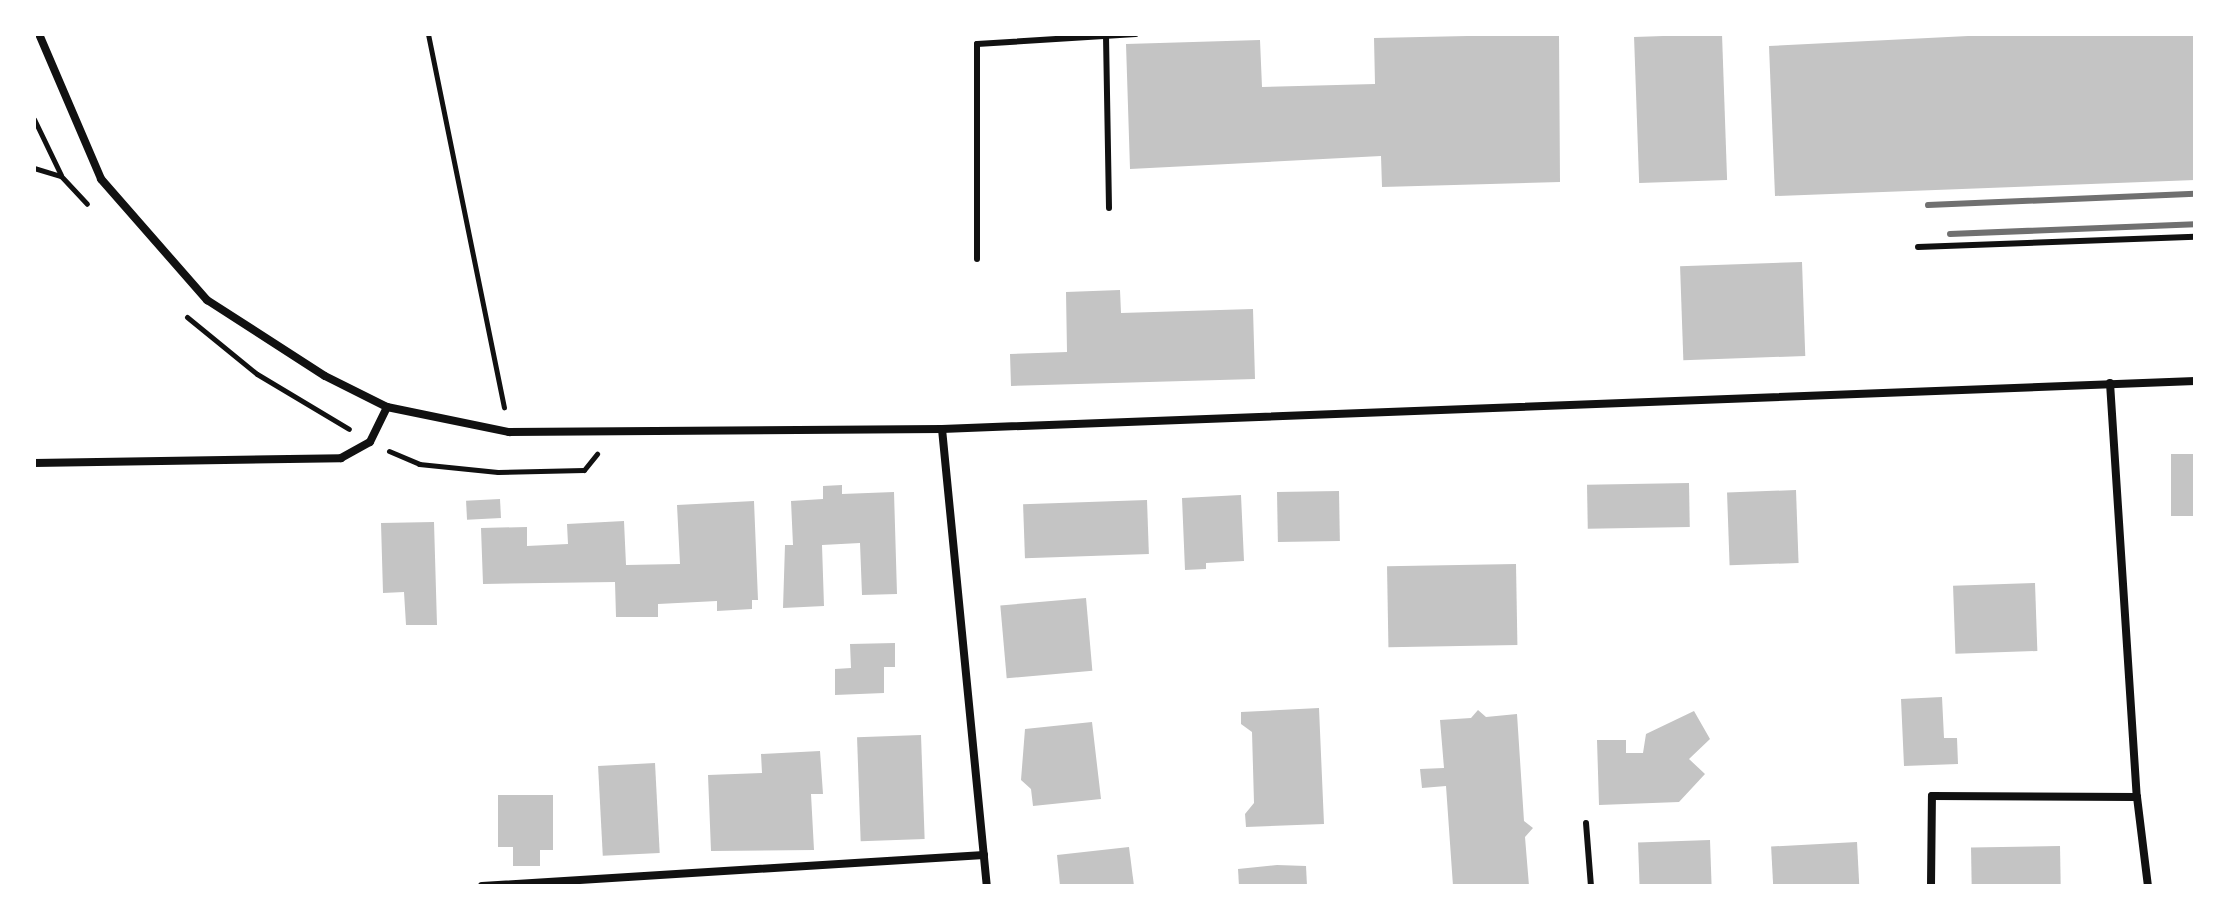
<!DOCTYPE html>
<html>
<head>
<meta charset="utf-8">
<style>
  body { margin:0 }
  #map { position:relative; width:2229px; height:920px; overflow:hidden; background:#fff; font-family:"Zilla Slab",serif }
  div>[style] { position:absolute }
  .building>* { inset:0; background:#c4c4c4; transform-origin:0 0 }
  .path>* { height:5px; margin:-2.5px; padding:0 2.5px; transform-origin:2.5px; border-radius:2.5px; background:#111 }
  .service>* { height:6px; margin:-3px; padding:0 3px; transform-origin:3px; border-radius:3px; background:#111 }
  .minor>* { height:8px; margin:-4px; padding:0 4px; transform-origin:4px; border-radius:4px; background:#111 }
  .rail>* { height:6px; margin:-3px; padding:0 3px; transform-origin:3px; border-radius:3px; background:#707070 }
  span { translate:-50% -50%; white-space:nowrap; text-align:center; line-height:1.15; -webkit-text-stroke:6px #fff; paint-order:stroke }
  .frame { position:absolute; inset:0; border:36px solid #fff; pointer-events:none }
</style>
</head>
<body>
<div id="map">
  <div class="building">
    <i style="clip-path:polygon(1559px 34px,1560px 182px,1382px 187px,1381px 156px,1130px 169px,1126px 44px,1260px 40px,1262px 87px,1375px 84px,1374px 38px)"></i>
    <i style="left:1722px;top:34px;width:146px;height:88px;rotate:88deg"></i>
    <i style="clip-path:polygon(2008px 34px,2195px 34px,2195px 180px,1775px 196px,1769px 46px)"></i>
    <i style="left:1802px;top:262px;width:94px;height:122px;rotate:88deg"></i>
    <i style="clip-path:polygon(1120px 290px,1121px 313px,1253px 309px,1255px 379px,1011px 386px,1010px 354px,1067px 352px,1066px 292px)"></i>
    <i style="left:2195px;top:454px;width:62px;height:24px;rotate:90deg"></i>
    <i style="left:1689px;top:483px;width:44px;height:102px;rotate:89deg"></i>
    <i style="clip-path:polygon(842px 485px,842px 494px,894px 492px,897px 594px,862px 595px,860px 543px,822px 545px,824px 606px,783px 608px,785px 545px,793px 545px,791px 501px,823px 499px,823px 486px)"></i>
    <i style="left:1796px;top:490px;width:73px;height:69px;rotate:88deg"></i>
    <i style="left:1339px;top:491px;width:50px;height:62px;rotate:89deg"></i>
    <i style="clip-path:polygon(1241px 495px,1244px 561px,1206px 563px,1206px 569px,1185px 570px,1182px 498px)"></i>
    <i style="left:500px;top:499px;width:19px;height:34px;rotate:87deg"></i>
    <i style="left:1147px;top:500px;width:54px;height:124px;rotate:88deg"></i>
    <i style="clip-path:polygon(754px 501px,758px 600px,752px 600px,752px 609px,717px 611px,717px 601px,658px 604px,658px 617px,616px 617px,615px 582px,483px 584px,481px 528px,527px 527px,527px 546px,568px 544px,567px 524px,624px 521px,626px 565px,680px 564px,677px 505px)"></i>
    <i style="clip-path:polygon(434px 522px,437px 625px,406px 625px,404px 592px,383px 593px,381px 523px)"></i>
    <i style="left:1516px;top:564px;width:81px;height:129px;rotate:89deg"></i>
    <i style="left:2035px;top:583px;width:68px;height:82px;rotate:88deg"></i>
    <i style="left:1086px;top:598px;width:73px;height:86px;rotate:85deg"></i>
    <i style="clip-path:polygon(895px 643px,895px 667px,884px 667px,884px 693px,835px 695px,835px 669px,851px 668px,850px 644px)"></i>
    <i style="clip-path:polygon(1942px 697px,1944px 738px,1957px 738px,1958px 764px,1904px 766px,1901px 699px)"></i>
    <i style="clip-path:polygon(1319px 708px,1324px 824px,1246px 827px,1245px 814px,1254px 803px,1252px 732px,1241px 724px,1241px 712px)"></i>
    <i style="clip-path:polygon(1478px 710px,1486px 717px,1517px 714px,1524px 821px,1533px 828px,1525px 837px,1529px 886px,1453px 886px,1446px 786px,1422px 788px,1420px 769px,1444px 768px,1440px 720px,1471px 718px)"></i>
    <i style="clip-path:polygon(1694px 711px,1710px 739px,1689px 759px,1705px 774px,1679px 802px,1599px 805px,1597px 740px,1626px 740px,1626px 753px,1643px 753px,1646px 734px)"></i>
    <i style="clip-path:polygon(1092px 722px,1101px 799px,1033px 806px,1031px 789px,1021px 780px,1025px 729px)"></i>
    <i style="left:921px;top:735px;width:104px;height:64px;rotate:88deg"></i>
    <i style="clip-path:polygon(820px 751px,823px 794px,811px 794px,814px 850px,711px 851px,708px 775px,762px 773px,761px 754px)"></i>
    <i style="left:655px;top:763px;width:90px;height:57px;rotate:87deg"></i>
    <i style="clip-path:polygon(498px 795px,553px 795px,553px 850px,540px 850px,540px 866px,513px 866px,513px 847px,498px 847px)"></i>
    <i style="left:1710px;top:840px;width:46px;height:72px;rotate:88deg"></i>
    <i style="left:1857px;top:842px;width:44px;height:86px;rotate:87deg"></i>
    <i style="left:2060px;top:846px;width:40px;height:89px;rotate:89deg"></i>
    <i style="clip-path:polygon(1129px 847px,1134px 886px,1060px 886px,1057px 855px)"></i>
    <i style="clip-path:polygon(1277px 865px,1306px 866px,1307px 886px,1239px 886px,1238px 869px)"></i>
  </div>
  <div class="path">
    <i style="left:428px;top:34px;width:381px;rotate:78.5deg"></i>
    <i style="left:34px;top:119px;width:62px;rotate:64.3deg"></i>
    <i style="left:34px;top:168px;width:28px;rotate:17deg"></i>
    <i style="left:61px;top:176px;width:38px;rotate:47deg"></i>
    <i style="left:187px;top:317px;width:90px;rotate:39.2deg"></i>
    <i style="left:257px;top:374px;width:107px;rotate:30.9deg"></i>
    <i style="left:389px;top:451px;width:33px;rotate:23deg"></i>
    <i style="left:419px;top:464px;width:79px;rotate:5.8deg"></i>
    <i style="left:498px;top:472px;width:86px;rotate:-1.3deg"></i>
    <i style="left:584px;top:470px;width:21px;rotate:-51deg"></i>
  </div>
  <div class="service">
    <i style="left:1106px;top:36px;width:172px;rotate:89deg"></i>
    <i style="left:1918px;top:247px;width:277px;rotate:-2.1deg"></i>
    <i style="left:977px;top:259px;width:215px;rotate:-90deg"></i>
    <i style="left:977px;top:44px;width:159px;rotate:-3.6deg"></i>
    <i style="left:1586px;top:823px;width:63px;rotate:85.5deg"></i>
  </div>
  <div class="minor">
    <i style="left:39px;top:34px;width:158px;rotate:66.8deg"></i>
    <i style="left:101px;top:179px;width:161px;rotate:48.8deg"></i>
    <i style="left:207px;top:300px;width:140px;rotate:32.8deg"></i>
    <i style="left:325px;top:376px;width:69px;rotate:26.6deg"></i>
    <i style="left:387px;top:407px;width:125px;rotate:11.6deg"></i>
    <i style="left:509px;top:432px;width:433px;rotate:-0.4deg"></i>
    <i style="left:942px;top:429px;width:1254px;rotate:-2.19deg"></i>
    <i style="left:2110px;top:383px;width:415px;rotate:86.3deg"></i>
    <i style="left:2137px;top:797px;width:90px;rotate:83deg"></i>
    <i style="left:942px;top:429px;width:459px;rotate:84.4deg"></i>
    <i style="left:34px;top:463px;width:307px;rotate:-0.9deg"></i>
    <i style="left:341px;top:458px;width:33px;rotate:-29deg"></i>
    <i style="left:370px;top:442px;width:39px;rotate:-64deg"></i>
    <i style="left:482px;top:886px;width:503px;rotate:-3.53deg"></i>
    <i style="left:1931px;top:886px;width:90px;rotate:-89.4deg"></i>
    <i style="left:1932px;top:796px;width:205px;rotate:0.3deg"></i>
  </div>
  <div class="rail">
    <i style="left:1928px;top:205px;width:267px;rotate:-2.4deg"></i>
    <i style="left:1950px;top:234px;width:245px;rotate:-2.3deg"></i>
  </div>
  <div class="frame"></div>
</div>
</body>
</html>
